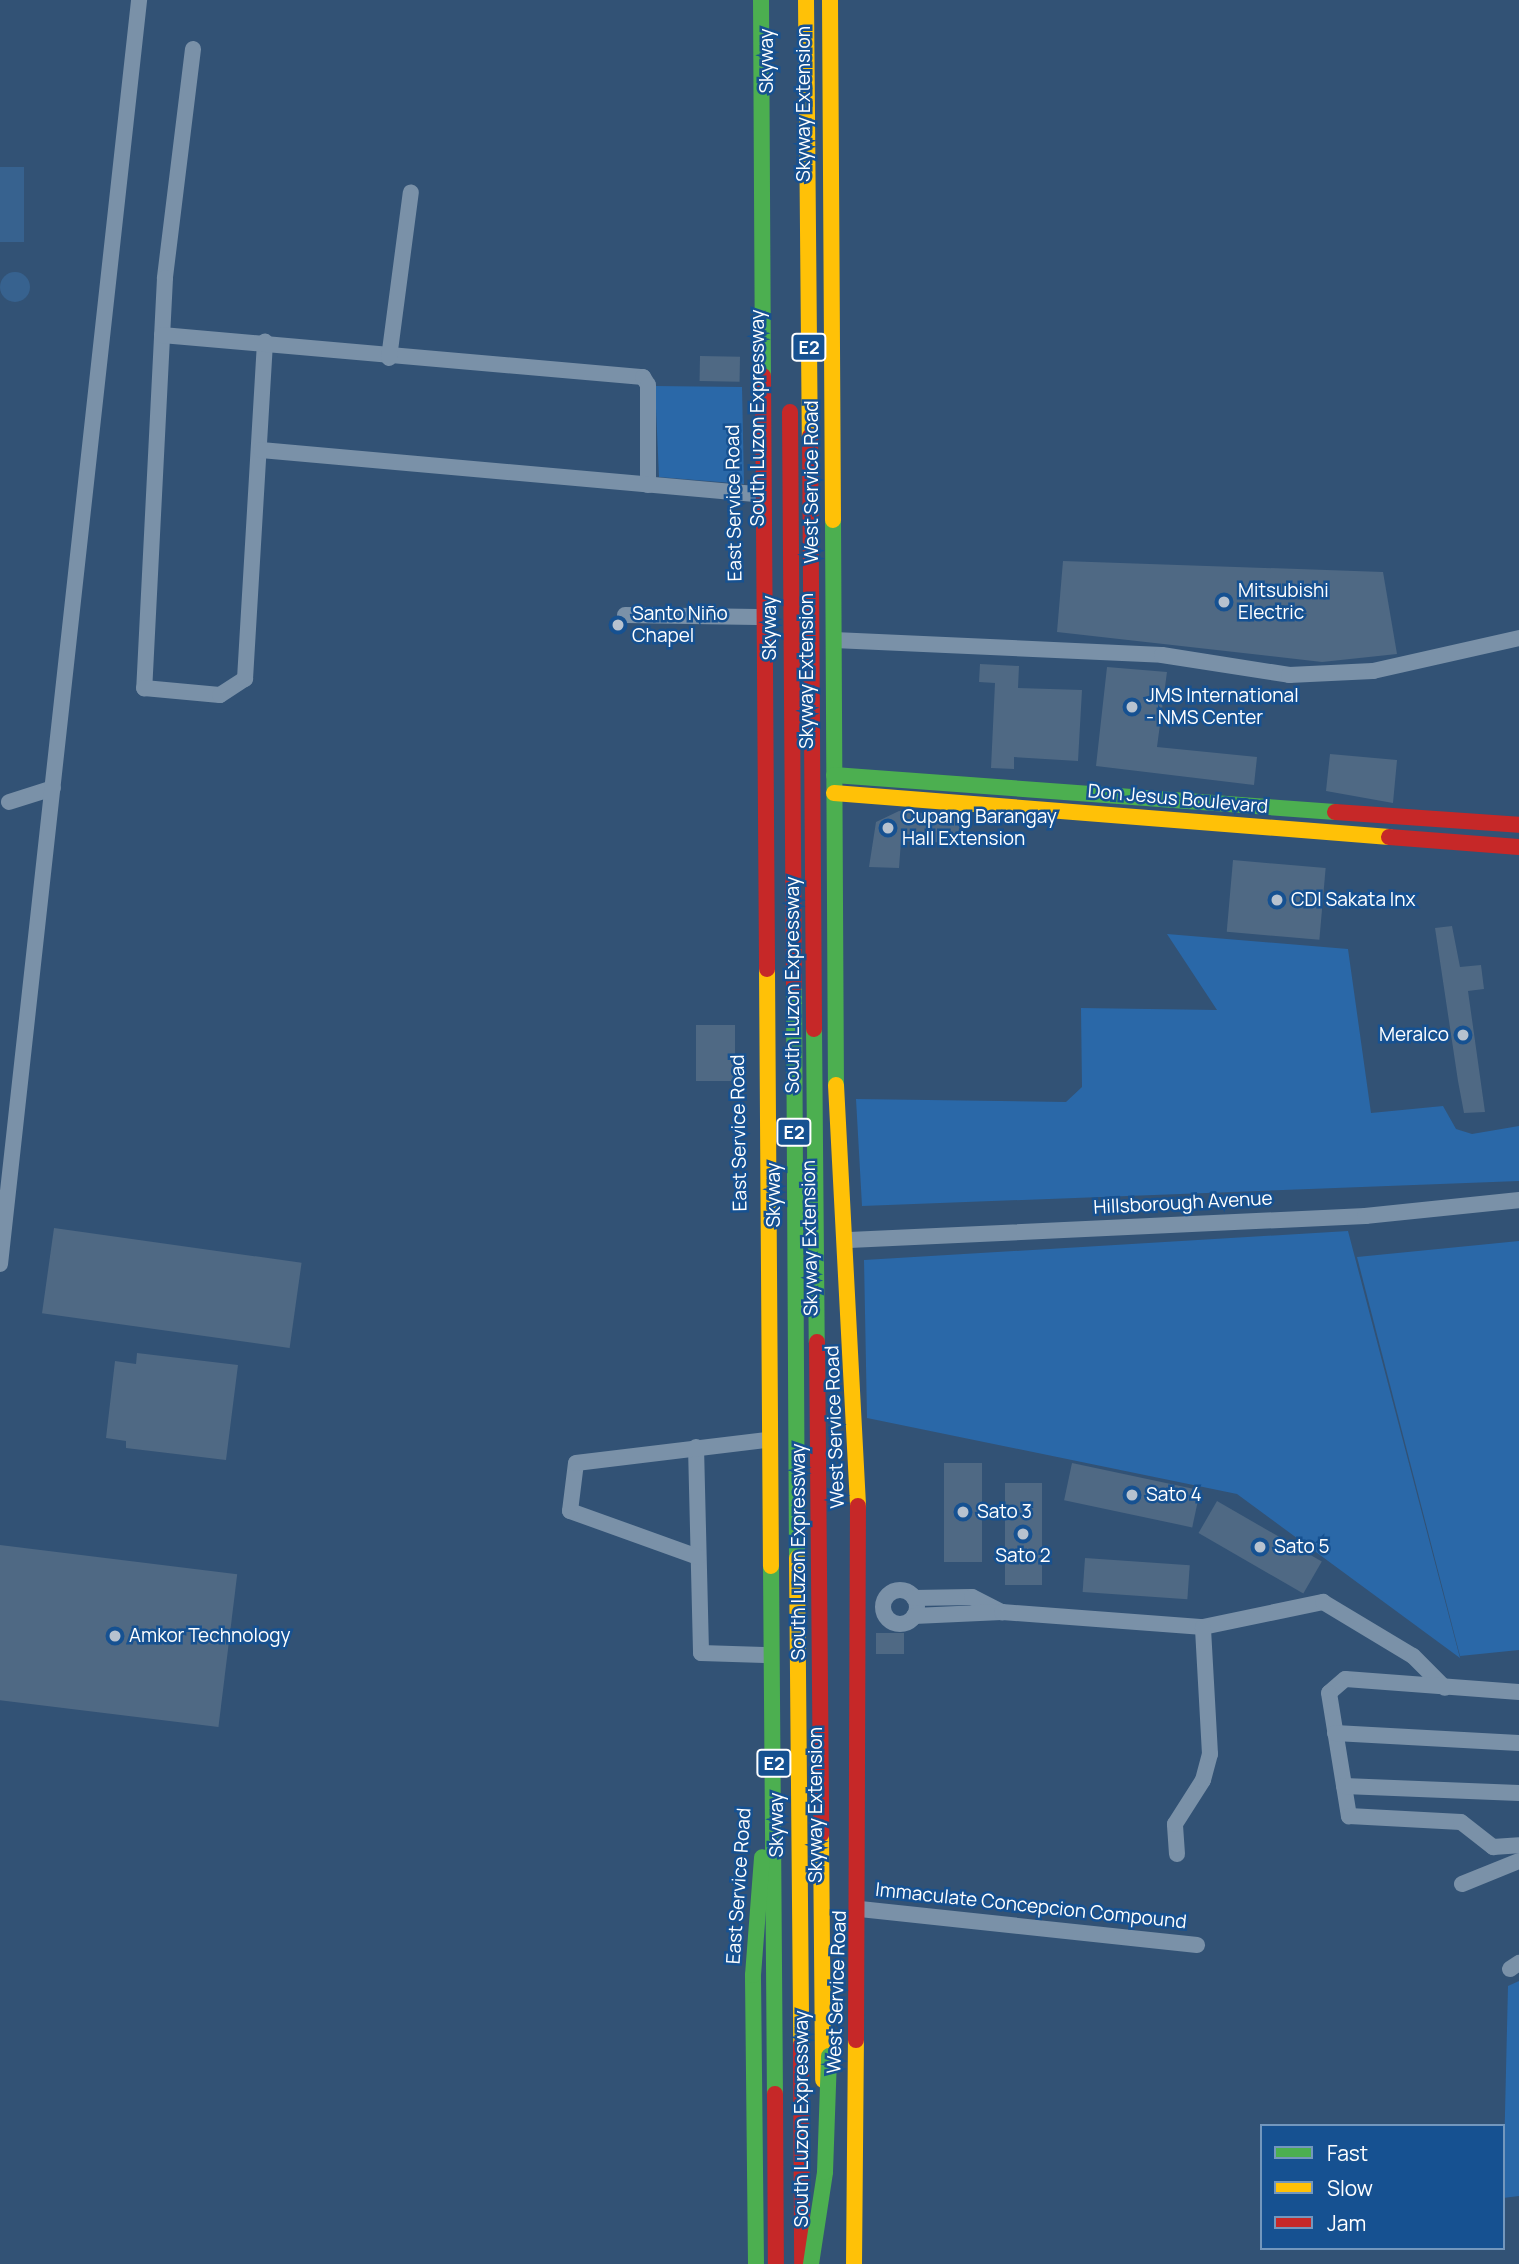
<!DOCTYPE html>
<html>
<head>
<meta charset="utf-8">
<style>
  body { margin:0 }
  #map { position:relative; width:1519px; height:2264px; overflow:hidden; background:#325275; font-family:Manrope,sans-serif }
  div>[style] { position:absolute }
  .green>* { inset:0; background:#2a68a8 }
  .water>* { inset:0; background:#37628f; transform-origin:0 0 }
  .round { border-radius:50% }
  .building>* { inset:0; background:#4f6984; transform-origin:0 0 }
  .street>* { height:16px; margin:-8px; padding:0 8px; transform-origin:8px; border-radius:8px; background:#7a91a8 }
  .street>.ring { margin:-8px; padding:0; box-sizing:content-box; background:none; border:16px solid #7a91a8; border-radius:50% }
  .fast>* { height:16px; margin:-8px; padding:0 8px; transform-origin:8px; border-radius:8px; background:#4caf50 }
  .slow>* { height:16px; margin:-8px; padding:0 8px; transform-origin:8px; border-radius:8px; background:#ffc107 }
  .jam>* { height:16px; margin:-8px; padding:0 8px; transform-origin:8px; border-radius:8px; background:#c62828 }
  .fast-bridge>* { height:16px; margin:-8px; padding:0 8px; transform-origin:8px; border-radius:8px; background:#4caf50 }
  .dots>* { width:19px; height:19px; translate:-50% -50%; box-sizing:border-box; border:4px solid #165191; border-radius:50% }
  span { translate:-50% -50%; white-space:nowrap; text-align:center; line-height:1.15; -webkit-text-stroke:5px #165191; paint-order:stroke }
  .shield-label span { padding:2px 5px; background:#165191; border:2px solid; border-radius:5px; -webkit-text-stroke-width:0 }
  .shield-label { font-size:18px; color:#fff; font-weight:700 }
  .street-label { font-size:19px; color:#fff }
  .poi-label { font-size:19px; color:#fff }
  .left { translate:0 -50%; text-align:left }
  .right { translate:-100% -50%; text-align:right }
  .legend { position:absolute; left:1260px; top:2124px; width:245px; height:126px; box-sizing:border-box; background:#165191; border:2px solid #7397bd; margin:0; padding:9px 12px; list-style:none; font-size:21px; color:#fff }
  .legend li { display:flex; align-items:center; gap:14px; height:35px }
  .legend b { width:35px; border:2px solid #7397bd }
</style>
</head>
<body>
<div id="map">
  <div class="green">
    <i style="clip-path:polygon(655px 386px,742px 387px,744px 484px,659px 477px)"></i>
    <i style="clip-path:polygon(1167px 934px,1348px 949px,1371px 1113px,1443px 1106px,1456px 1129px,1472px 1134px,1519px 1126px,1519px 1181px,862px 1206px,856px 1099px,1066px 1102px,1082px 1087px,1081px 1008px,1217px 1010px)"></i>
    <i style="clip-path:polygon(1348px 1231px,1460px 1658px,1237px 1494px,867px 1418px,864px 1260px)"></i>
    <i style="clip-path:polygon(1519px 1241px,1519px 1650px,1460px 1656px,1357px 1257px)"></i>
    <i style="clip-path:polygon(1519px 1981px,1519px 2196px,1503px 2198px,1508px 1986px)"></i>
  </div>
  <div class="water">
    <i style="left:0;top:167px;width:24px;height:75px"></i>
    <i class="round" style="left:0;top:272px;width:30px;height:30px"></i>
  </div>
  <div class="building">
    <i style="left:700px;top:356px;width:40px;height:25px;rotate:1deg"></i>
    <i style="clip-path:polygon(1063px 561px,1383px 572px,1397px 654px,1322px 662px,1057px 632px)"></i>
    <i style="clip-path:polygon(980px 664px,1019px 666px,1018px 688px,1082px 690px,1078px 761px,1014px 757px,1014px 769px,991px 768px,995px 683px,979px 682px)"></i>
    <i style="clip-path:polygon(1107px 667px,1167px 672px,1157px 747px,1257px 757px,1254px 785px,1096px 766px)"></i>
    <i style="clip-path:polygon(1330px 754px,1397px 760px,1393px 803px,1326px 791px)"></i>
    <i style="clip-path:polygon(899px 811px,962px 816px,956px 843px,901px 841px,899px 868px,869px 867px,876px 822px)"></i>
    <i style="left:1233px;top:860px;width:93px;height:72px;rotate:5deg"></i>
    <i style="clip-path:polygon(1452px 926px,1460px 967px,1481px 965px,1484px 989px,1468px 991px,1485px 1112px,1464px 1113px,1458px 1081px,1435px 928px)"></i>
    <i style="left:696px;top:1025px;width:39px;height:56px"></i>
    <i style="left:54px;top:1228px;width:250px;height:86px;rotate:8deg"></i>
    <i style="clip-path:polygon(137px 1353px,238px 1365px,226px 1460px,126px 1448px,126px 1441px,106px 1438px,115px 1361px,136px 1364px)"></i>
    <i style="left:944px;top:1463px;width:38px;height:99px"></i>
    <i style="left:1072px;top:1463px;width:131px;height:38px;rotate:12deg"></i>
    <i style="left:1005px;top:1483px;width:37px;height:102px"></i>
    <i style="left:1217px;top:1501px;width:121px;height:37px;rotate:30deg"></i>
    <i style="left:0;top:1545px;width:239px;height:154px;rotate:7deg"></i>
    <i style="left:1085px;top:1558px;width:105px;height:34px;rotate:4deg"></i>
    <i style="left:876px;top:1633px;width:28px;height:21px"></i>
  </div>
  <div class="street">
    <i style="left:193px;top:49px;width:231px;rotate:97deg"></i>
    <i style="left:165px;top:278px;width:411px;rotate:92.9deg"></i>
    <i style="left:144px;top:688px;width:76px;rotate:5.3deg"></i>
    <i style="left:220px;top:695px;width:30px;rotate:-33deg"></i>
    <i style="left:245px;top:679px;width:338px;rotate:-86.6deg"></i>
    <i style="left:162px;top:335px;width:483px;rotate:5deg"></i>
    <i style="left:643px;top:377px;width:9px;rotate:58deg"></i>
    <i style="left:648px;top:385px;width:100px;rotate:90deg"></i>
    <i style="left:389px;top:358px;width:167px;rotate:-82.5deg"></i>
    <i style="left:261px;top:450px;width:496px;rotate:5.1deg"></i>
    <i style="left:625px;top:615px;width:132px;rotate:0.9deg"></i>
    <i style="left:834px;top:640px;width:328px;rotate:2.6deg"></i>
    <i style="left:1162px;top:655px;width:129px;rotate:8.9deg"></i>
    <i style="left:1289px;top:675px;width:84px;rotate:-2.7deg"></i>
    <i style="left:1373px;top:671px;width:150px;rotate:-12.7deg"></i>
    <i style="left:9px;top:802px;width:46px;rotate:-17.7deg"></i>
    <i style="left:849px;top:1240px;width:517px;rotate:-2.66deg"></i>
    <i style="left:1365px;top:1216px;width:155px;rotate:-5.9deg"></i>
    <i style="left:0;top:1264px;width:1272px;rotate:-83.72deg"></i>
    <i style="left:696px;top:1447px;width:206px;rotate:88.6deg"></i>
    <i style="left:701px;top:1653px;width:64px;rotate:1.8deg"></i>
    <i style="left:698px;top:1557px;width:136px;rotate:-160.2deg"></i>
    <i style="left:570px;top:1511px;width:48px;rotate:-82.9deg"></i>
    <i style="left:576px;top:1463px;width:191px;rotate:-6.9deg"></i>
    <i class="ring" style="left:883px;top:1590px;width:18px;height:18px"></i>
    <i style="left:914px;top:1598px;width:58px;rotate:-1deg"></i>
    <i style="left:972px;top:1597px;width:34px;rotate:27deg"></i>
    <i style="left:914px;top:1616px;width:88px;rotate:-2.6deg"></i>
    <i style="left:1002px;top:1612px;width:202px;rotate:4.3deg"></i>
    <i style="left:1203px;top:1627px;width:123px;rotate:-11.8deg"></i>
    <i style="left:1323px;top:1602px;width:105px;rotate:31deg"></i>
    <i style="left:1413px;top:1656px;width:45px;rotate:45deg"></i>
    <i style="left:1519px;top:1692px;width:174px;rotate:-175.7deg"></i>
    <i style="left:1345px;top:1679px;width:21px;rotate:139deg"></i>
    <i style="left:1329px;top:1693px;width:125px;rotate:80.8deg"></i>
    <i style="left:1349px;top:1816px;width:112px;rotate:3.1deg"></i>
    <i style="left:1461px;top:1822px;width:41px;rotate:38deg"></i>
    <i style="left:1493px;top:1847px;width:26px;rotate:-4deg"></i>
    <i style="left:1335px;top:1733px;width:184px;rotate:3.1deg"></i>
    <i style="left:1344px;top:1786px;width:175px;rotate:2.3deg"></i>
    <i style="left:1177px;top:1854px;width:30px;rotate:-94deg"></i>
    <i style="left:1175px;top:1824px;width:52px;rotate:-57.5deg"></i>
    <i style="left:1203px;top:1780px;width:27px;rotate:-75deg"></i>
    <i style="left:1210px;top:1754px;width:127px;rotate:-93.2deg"></i>
    <i style="left:1462px;top:1884px;width:61px;rotate:-22deg"></i>
    <i style="left:860px;top:1909px;width:339px;rotate:6.1deg"></i>
    <i style="left:1510px;top:1969px;width:11px;rotate:-34deg"></i>
  </div>
  <div class="fast">
    <i style="left:761px;top:0;width:376px;rotate:89.7deg"></i>
    <i style="left:833px;top:520px;width:565px;rotate:89.7deg"></i>
    <i style="left:834px;top:775px;width:502px;rotate:4.22deg"></i>
    <i style="left:794px;top:986px;width:572px;rotate:89.7deg"></i>
    <i style="left:814px;top:1029px;width:313px;rotate:89.5deg"></i>
    <i style="left:771px;top:1566px;width:528px;rotate:89.57deg"></i>
    <i style="left:756px;top:2264px;width:289px;rotate:-90.6deg"></i>
    <i style="left:753px;top:1975px;width:118px;rotate:-85.6deg"></i>
  </div>
  <div class="slow">
    <i style="left:806px;top:0;width:436px;rotate:89.5deg"></i>
    <i style="left:830px;top:0;width:520px;rotate:89.67deg"></i>
    <i style="left:834px;top:793px;width:557px;rotate:4.53deg"></i>
    <i style="left:767px;top:969px;width:597px;rotate:89.62deg"></i>
    <i style="left:836px;top:1085px;width:422px;rotate:87deg"></i>
    <i style="left:797px;top:1558px;width:487px;rotate:89.5deg"></i>
    <i style="left:821px;top:1834px;width:246px;rotate:89.5deg"></i>
    <i style="left:854px;top:2264px;width:224px;rotate:-89.5deg"></i>
  </div>
  <div class="jam">
    <i style="left:763px;top:376px;width:593px;rotate:89.61deg"></i>
    <i style="left:790px;top:412px;width:574px;rotate:89.6deg"></i>
    <i style="left:810px;top:436px;width:593px;rotate:89.61deg"></i>
    <i style="left:1335px;top:812px;width:184px;rotate:4deg"></i>
    <i style="left:1389px;top:837px;width:130px;rotate:4.4deg"></i>
    <i style="left:817px;top:1342px;width:492px;rotate:89.5deg"></i>
    <i style="left:856px;top:2040px;width:534px;rotate:-89.79deg"></i>
    <i style="left:801px;top:2045px;width:219px;rotate:89.7deg"></i>
    <i style="left:775px;top:2094px;width:170px;rotate:89.7deg"></i>
  </div>
  <div class="fast-bridge">
    <i style="left:811px;top:2264px;width:93px;rotate:-81.3deg"></i>
    <i style="left:825px;top:2172px;width:116px;rotate:-88deg"></i>
  </div>
  <div class="dots">
    <i style="left:1224px;top:602px;background:#b7c2cf"></i>
    <i style="left:618px;top:625px;background:#b7c2cf"></i>
    <i style="left:1132px;top:707px;background:#b7c2cf"></i>
    <i style="left:888px;top:828px;background:#b7c2cf"></i>
    <i style="left:1277px;top:900px;background:#b7c2cf"></i>
    <i style="left:1463px;top:1035px;background:#b7c2cf"></i>
    <i style="left:1132px;top:1495px;background:#b7c2cf"></i>
    <i style="left:963px;top:1512px;background:#b7c2cf"></i>
    <i style="left:1023px;top:1534px;background:#b7c2cf"></i>
    <i style="left:1260px;top:1547px;background:#b7c2cf"></i>
    <i style="left:115px;top:1636px;background:#b7c2cf"></i>
  </div>
  <div class="shield-label">
    <span style="left:809px;top:347px">E2</span>
    <span style="left:794px;top:1132px">E2</span>
    <span style="left:774px;top:1763px">E2</span>
  </div>
  <div class="street-label">
    <span style="left:767px;top:61px;rotate:-90deg">Skyway</span>
    <span style="left:804px;top:104px;rotate:-90deg">Skyway Extension</span>
    <span style="left:758px;top:418px;rotate:-90deg">South Luzon Expressway</span>
    <span style="left:812px;top:482px;rotate:-90deg">West Service Road</span>
    <span style="left:734px;top:503px;rotate:-91deg">East Service Road</span>
    <span style="left:770px;top:628px;rotate:-90deg">Skyway</span>
    <span style="left:807px;top:671px;rotate:-90deg">Skyway Extension</span>
    <span style="left:1178px;top:799px;rotate:5deg">Don Jesus Boulevard</span>
    <span style="left:793px;top:985px;rotate:-90deg">South Luzon Expressway</span>
    <span style="left:739px;top:1133px;rotate:-91deg">East Service Road</span>
    <span style="left:774px;top:1195px;rotate:-90deg">Skyway</span>
    <span style="left:1183px;top:1203px;rotate:-3deg">Hillsborough Avenue</span>
    <span style="left:810px;top:1238px;rotate:-91deg">Skyway Extension</span>
    <span style="left:835px;top:1427px;rotate:-92deg">West Service Road</span>
    <span style="left:799px;top:1552px;rotate:-90deg">South Luzon Expressway</span>
    <span style="left:816px;top:1805px;rotate:-90deg">Skyway Extension</span>
    <span style="left:777px;top:1825px;rotate:-90deg">Skyway</span>
    <span style="left:739px;top:1886px;rotate:-86deg">East Service Road</span>
    <span style="left:1031px;top:1906px;rotate:6deg">Immaculate Concepcion Compound</span>
    <span style="left:837px;top:1992px;rotate:-88deg">West Service Road</span>
    <span style="left:802px;top:2119px;rotate:-90deg">South Luzon Expressway</span>
  </div>
  <div class="poi-label">
    <span class="left" style="left:1238px;top:602px">Mitsubishi<br>Electric</span>
    <span class="left" style="left:632px;top:625px">Santo Niño<br>Chapel</span>
    <span class="left" style="left:1146px;top:707px">JMS International<br>- NMS Center</span>
    <span class="left" style="left:902px;top:828px">Cupang Barangay<br>Hall Extension</span>
    <span class="left" style="left:1291px;top:900px">CDI Sakata Inx</span>
    <span class="right" style="left:1449px;top:1035px">Meralco</span>
    <span class="left" style="left:1146px;top:1495px">Sato 4</span>
    <span class="left" style="left:977px;top:1512px">Sato 3</span>
    <span class="left" style="left:1274px;top:1547px">Sato 5</span>
    <span style="left:1023px;top:1556px">Sato 2</span>
    <span class="left" style="left:129px;top:1636px">Amkor Technology</span>
  </div>
  <ul class="legend">
  <li><b style="height:9px;background:#4caf50"></b>Fast</li>
  <li><b style="height:9px;background:#ffc107"></b>Slow</li>
  <li><b style="height:9px;background:#c62828"></b>Jam</li>
  </ul>
</div>
</body>
</html>
